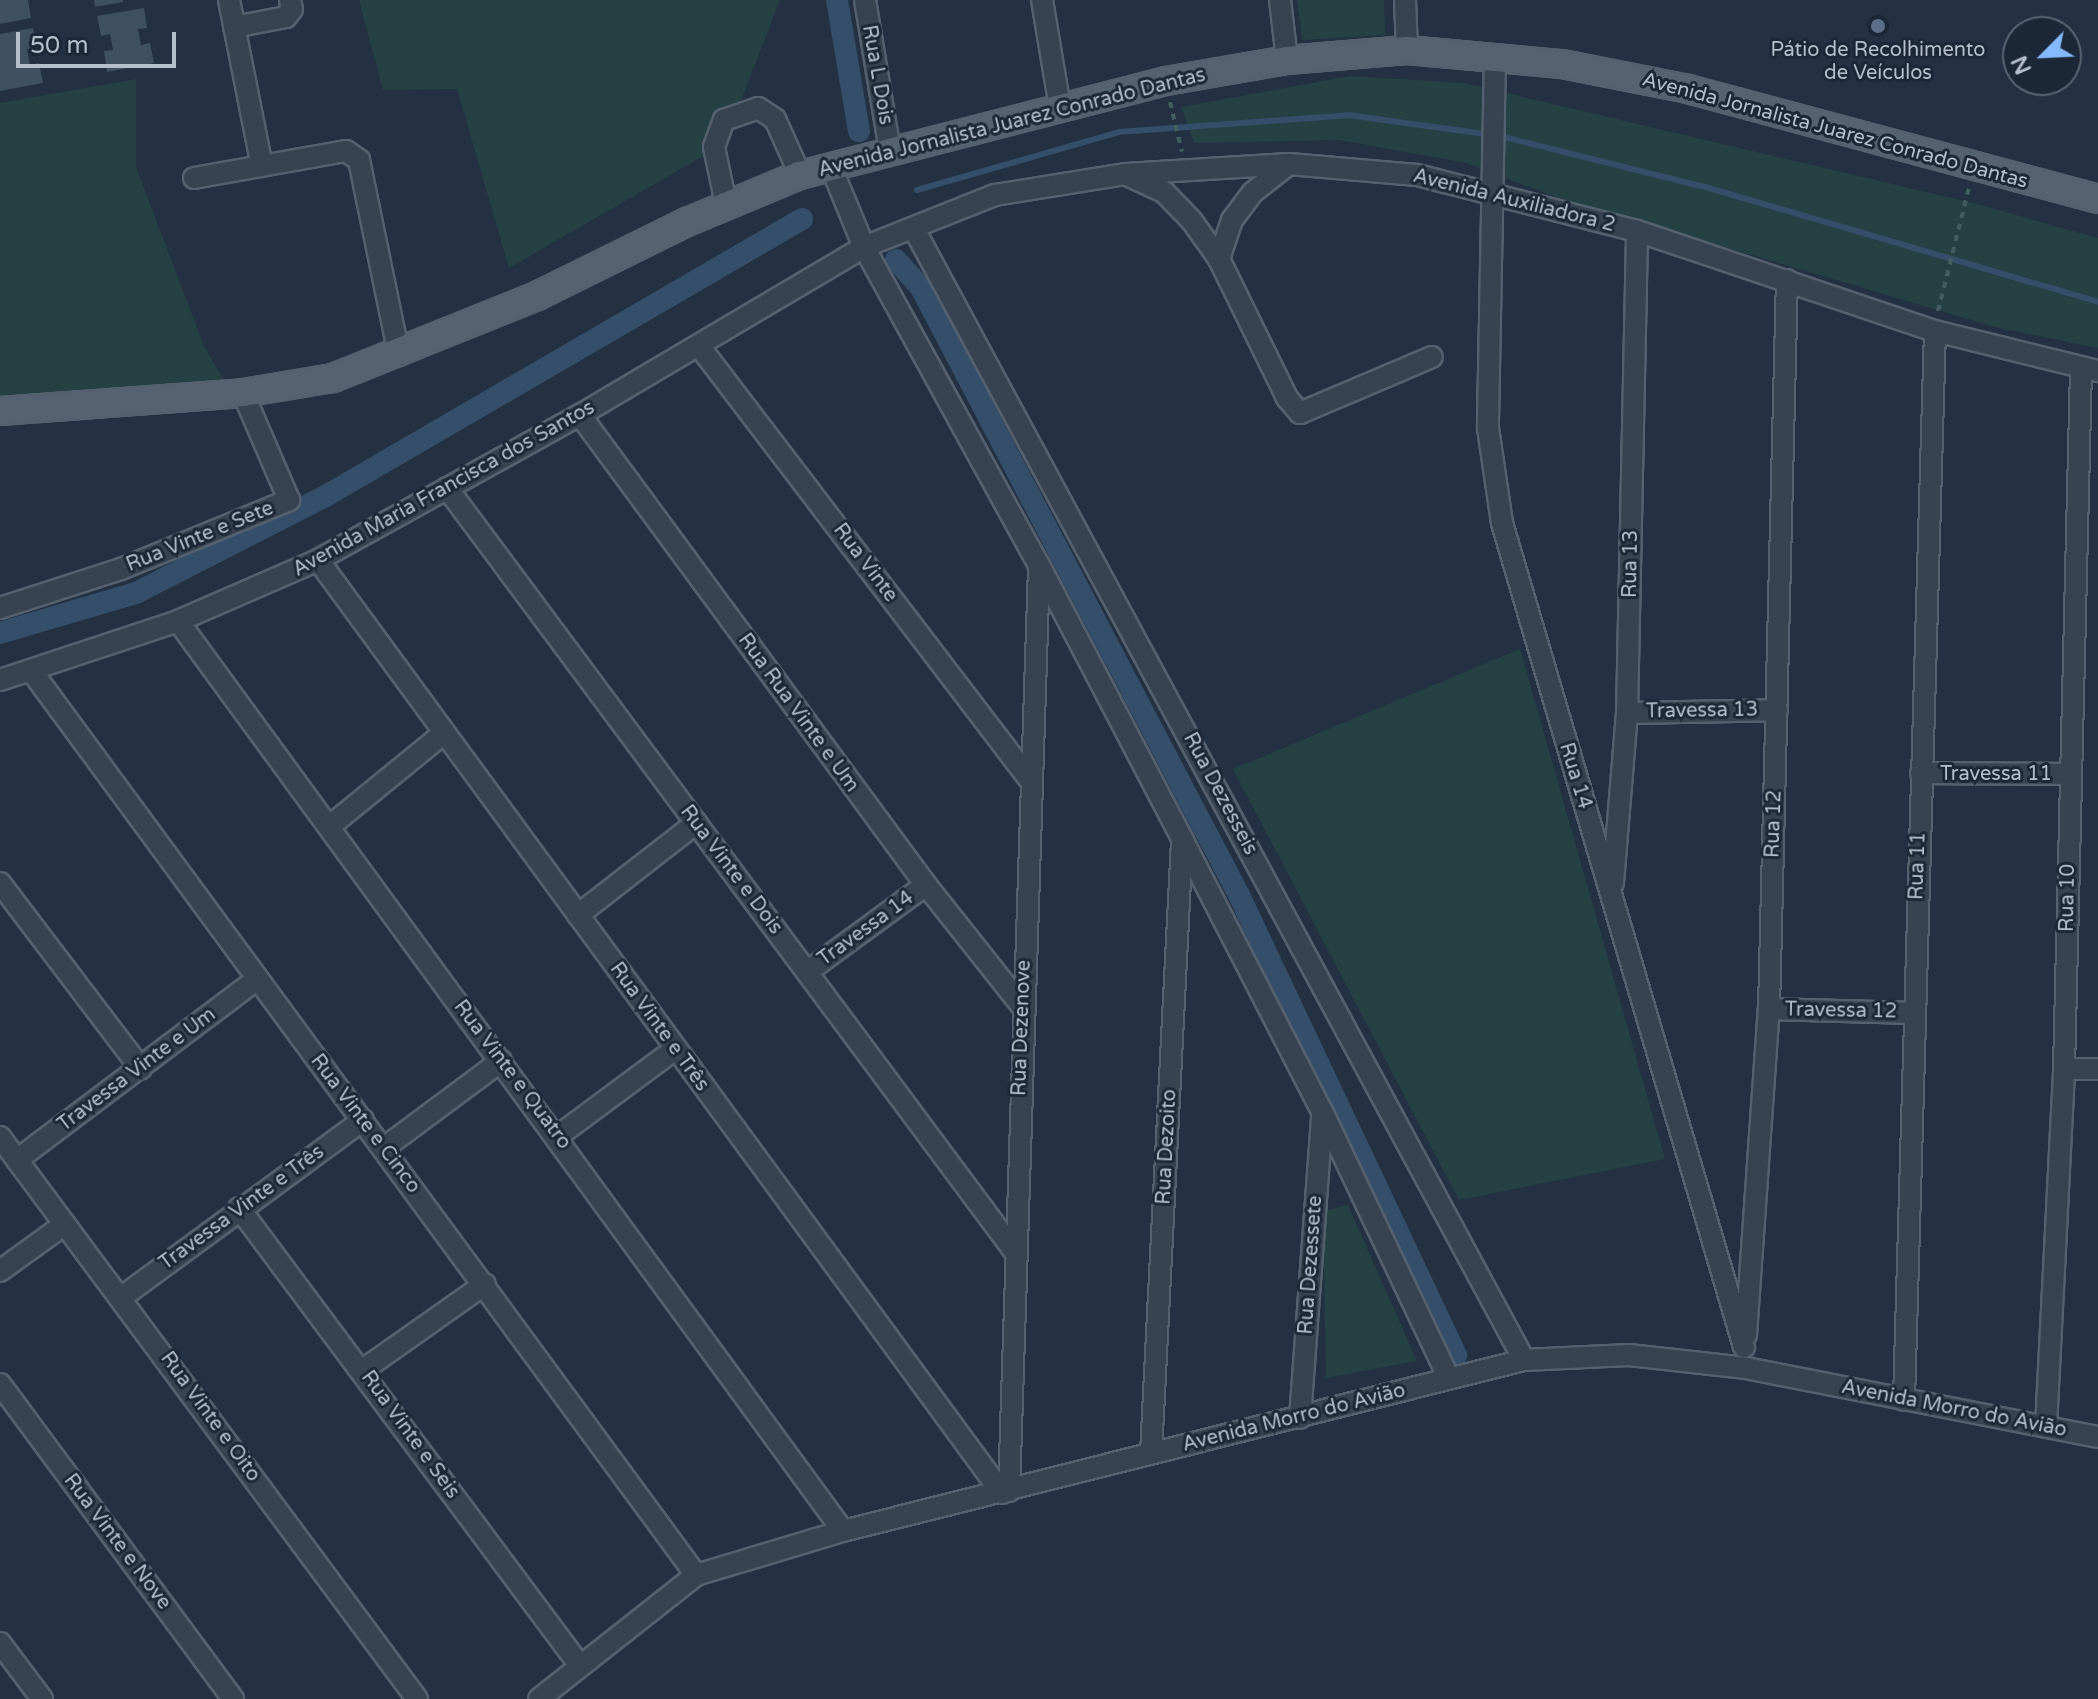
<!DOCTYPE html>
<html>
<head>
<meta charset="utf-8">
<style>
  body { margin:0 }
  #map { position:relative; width:2098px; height:1699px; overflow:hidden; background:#233142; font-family:"Varela Round",sans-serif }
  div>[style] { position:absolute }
  .green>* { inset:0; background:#254143 }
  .stream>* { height:6px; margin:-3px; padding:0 3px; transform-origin:3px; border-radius:3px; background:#354e6a }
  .canal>* { height:22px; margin:-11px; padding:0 11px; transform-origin:11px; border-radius:11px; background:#354e6a }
  .building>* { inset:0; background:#3f5061 }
  .path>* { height:4px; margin-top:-2px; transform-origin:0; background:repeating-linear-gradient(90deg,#435d60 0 6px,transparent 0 12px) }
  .roads { filter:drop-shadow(2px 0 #55616f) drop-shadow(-2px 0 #55616f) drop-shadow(0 2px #55616f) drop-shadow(0 -2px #55616f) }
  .minor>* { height:20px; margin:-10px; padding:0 10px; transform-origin:10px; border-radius:10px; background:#374351 }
  .major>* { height:26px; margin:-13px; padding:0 13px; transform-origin:13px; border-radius:13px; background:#556271 }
  .dots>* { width:22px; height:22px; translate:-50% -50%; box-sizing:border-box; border:4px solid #1c2837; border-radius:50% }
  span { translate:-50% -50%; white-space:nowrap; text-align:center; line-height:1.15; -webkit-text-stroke:6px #1c2837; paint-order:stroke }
  .poi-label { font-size:20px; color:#b4becc }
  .street-label { font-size:20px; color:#b4becc }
  .north { position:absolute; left:2002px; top:16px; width:80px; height:80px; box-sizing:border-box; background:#1c2837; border:2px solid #596473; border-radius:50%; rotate:246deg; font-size:22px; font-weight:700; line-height:32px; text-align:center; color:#b4becc }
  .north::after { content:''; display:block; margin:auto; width:28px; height:36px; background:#86baff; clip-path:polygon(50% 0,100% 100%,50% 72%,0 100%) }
  .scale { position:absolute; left:16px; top:32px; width:160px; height:36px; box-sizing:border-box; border:4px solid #b4becc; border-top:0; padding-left:10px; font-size:24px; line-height:28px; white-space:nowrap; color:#b4becc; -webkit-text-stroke:6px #1c2837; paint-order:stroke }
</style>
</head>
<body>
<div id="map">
  <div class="green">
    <i style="clip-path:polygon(359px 0,780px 0,724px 144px,509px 268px,457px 89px,383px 90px)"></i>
    <i style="clip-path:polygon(1297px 0,1384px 0,1385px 35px,1302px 40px)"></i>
    <i style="clip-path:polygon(1350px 76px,1464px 83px,1977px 204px,2098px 238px,2098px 348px,1995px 327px,1556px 197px,1466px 163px,1339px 140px,1194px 143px,1181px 107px)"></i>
    <i style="clip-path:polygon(136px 79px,136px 167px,204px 346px,225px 382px,0 396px,0 103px)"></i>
    <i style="clip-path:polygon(1520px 649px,1665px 1159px,1459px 1200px,1233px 769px)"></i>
    <i style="clip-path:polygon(1348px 1205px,1417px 1361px,1326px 1378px,1323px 1211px)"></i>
  </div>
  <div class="stream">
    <i style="left:917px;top:190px;width:210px;rotate:-16deg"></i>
    <i style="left:1119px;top:132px;width:230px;rotate:-4.2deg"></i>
    <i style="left:1348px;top:115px;width:153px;rotate:7.9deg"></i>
    <i style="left:1500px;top:136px;width:215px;rotate:14deg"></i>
    <i style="left:1709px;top:188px;width:405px;rotate:16.3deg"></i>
  </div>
  <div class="canal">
    <i style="left:837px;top:0;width:133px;rotate:80.5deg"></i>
    <i style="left:896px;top:260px;width:38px;rotate:48deg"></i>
    <i style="left:921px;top:288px;width:685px;rotate:62.35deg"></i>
    <i style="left:1239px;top:895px;width:509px;rotate:64.74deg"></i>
    <i style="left:0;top:633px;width:142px;rotate:-16.4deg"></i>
    <i style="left:136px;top:593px;width:211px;rotate:-27.1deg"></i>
    <i style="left:324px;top:497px;width:553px;rotate:-30.18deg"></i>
  </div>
  <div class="building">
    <i style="clip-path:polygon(0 0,28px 0,31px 18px,0 24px)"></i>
    <i style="clip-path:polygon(94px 0,123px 0,123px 2px,95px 7px)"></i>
    <i style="clip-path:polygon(144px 8px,147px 28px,138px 29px,141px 45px,150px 43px,154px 63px,107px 72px,104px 51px,113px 50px,110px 34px,101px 36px,97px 16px)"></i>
    <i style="clip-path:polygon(33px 28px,37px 48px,27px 49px,30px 65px,39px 63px,43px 83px,0 91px,0 34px)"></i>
  </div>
  <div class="path">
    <i style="left:1170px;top:102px;width:51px;rotate:76.5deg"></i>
    <i style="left:1938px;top:311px;width:127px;rotate:-75.9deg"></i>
  </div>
  <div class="roads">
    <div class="minor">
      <i style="left:229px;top:0;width:169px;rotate:78.8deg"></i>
      <i style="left:865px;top:0;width:153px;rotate:80.6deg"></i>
      <i style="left:1042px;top:0;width:109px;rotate:80.5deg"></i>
      <i style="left:1280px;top:0;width:60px;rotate:83.3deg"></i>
      <i style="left:1405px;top:0;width:50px;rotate:87.7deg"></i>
      <i style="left:234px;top:27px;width:53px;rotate:-10.9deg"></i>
      <i style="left:286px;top:17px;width:10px;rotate:-53deg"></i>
      <i style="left:292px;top:9px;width:9px;rotate:-103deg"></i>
      <i style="left:1495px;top:56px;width:372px;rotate:91.1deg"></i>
      <i style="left:1488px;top:428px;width:96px;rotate:81.6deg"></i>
      <i style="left:1502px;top:523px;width:859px;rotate:73.63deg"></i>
      <i style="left:831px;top:167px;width:87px;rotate:67.6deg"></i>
      <i style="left:864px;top:247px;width:141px;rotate:-21.7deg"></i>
      <i style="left:995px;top:195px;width:133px;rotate:-9.1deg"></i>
      <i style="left:1126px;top:174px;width:163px;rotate:-3.5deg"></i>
      <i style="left:1289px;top:164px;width:128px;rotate:4.9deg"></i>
      <i style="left:1417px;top:175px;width:227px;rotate:14.3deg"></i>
      <i style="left:1637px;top:231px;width:314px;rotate:18.6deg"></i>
      <i style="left:1935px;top:331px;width:168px;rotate:13.8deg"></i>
      <i style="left:1129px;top:176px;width:38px;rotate:25deg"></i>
      <i style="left:1164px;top:192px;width:40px;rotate:46deg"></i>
      <i style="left:1192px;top:221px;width:47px;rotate:54.6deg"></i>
      <i style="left:1219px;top:259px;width:155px;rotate:63.9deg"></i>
      <i style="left:1287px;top:398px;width:20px;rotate:49deg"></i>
      <i style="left:1300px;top:413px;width:143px;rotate:-23deg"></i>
      <i style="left:194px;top:178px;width:154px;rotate:-10.1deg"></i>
      <i style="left:346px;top:151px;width:16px;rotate:35deg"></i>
      <i style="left:359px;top:160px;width:199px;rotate:78.4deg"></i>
      <i style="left:726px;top:204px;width:58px;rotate:-101.9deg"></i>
      <i style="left:714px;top:147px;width:29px;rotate:-70deg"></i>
      <i style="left:724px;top:120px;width:36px;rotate:-19deg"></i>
      <i style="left:758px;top:108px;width:20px;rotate:33deg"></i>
      <i style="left:775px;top:119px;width:61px;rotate:65.9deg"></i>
      <i style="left:914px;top:229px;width:1285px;rotate:61.66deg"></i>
      <i style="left:1219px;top:259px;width:41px;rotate:-71.6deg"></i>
      <i style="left:1232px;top:220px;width:34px;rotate:-53deg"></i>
      <i style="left:1252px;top:193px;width:47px;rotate:-38.1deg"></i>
      <i style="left:699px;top:346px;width:546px;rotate:52.67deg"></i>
      <i style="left:580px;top:415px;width:584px;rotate:53.64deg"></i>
      <i style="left:926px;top:885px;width:154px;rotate:51.6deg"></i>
      <i style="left:447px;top:488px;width:952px;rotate:53.37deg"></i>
      <i style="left:318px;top:560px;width:1157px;rotate:53.75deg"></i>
      <i style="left:0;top:608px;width:127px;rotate:-17.9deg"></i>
      <i style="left:121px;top:569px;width:182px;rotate:-22.3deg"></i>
      <i style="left:289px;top:500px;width:116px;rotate:-113.3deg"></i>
      <i style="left:178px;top:621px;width:1127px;rotate:53.84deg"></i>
      <i style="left:33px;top:673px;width:1119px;rotate:53.68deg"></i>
      <i style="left:0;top:680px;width:188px;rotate:-18.3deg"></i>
      <i style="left:178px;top:621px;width:153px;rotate:-23.5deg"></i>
      <i style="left:318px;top:560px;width:299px;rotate:-29deg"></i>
      <i style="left:580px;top:415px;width:330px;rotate:-30.6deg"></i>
      <i style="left:864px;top:247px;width:363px;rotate:61.2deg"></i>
      <i style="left:1039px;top:565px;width:311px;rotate:62.4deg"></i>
      <i style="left:1183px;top:841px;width:304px;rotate:62.8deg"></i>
      <i style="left:1322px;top:1111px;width:296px;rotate:64.6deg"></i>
      <i style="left:1627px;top:713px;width:150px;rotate:-1.1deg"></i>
      <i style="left:1921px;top:773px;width:150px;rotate:0.4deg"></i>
      <i style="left:330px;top:826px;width:147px;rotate:-39.2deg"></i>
      <i style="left:0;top:883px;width:233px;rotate:52.8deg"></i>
      <i style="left:1613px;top:883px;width:171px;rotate:-85.3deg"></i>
      <i style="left:1627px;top:713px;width:482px;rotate:-88.8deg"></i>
      <i style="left:578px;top:915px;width:150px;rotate:-37.9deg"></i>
      <i style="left:807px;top:972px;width:147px;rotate:-36.2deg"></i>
      <i style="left:1769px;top:1009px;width:144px;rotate:1.6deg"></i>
      <i style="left:2064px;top:1069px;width:34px"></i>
      <i style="left:558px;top:1136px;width:146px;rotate:-36.6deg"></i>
      <i style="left:0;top:1137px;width:700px;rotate:53.42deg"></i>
      <i style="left:384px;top:1148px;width:146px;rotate:-36.6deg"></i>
      <i style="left:17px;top:1160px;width:299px;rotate:-37deg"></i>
      <i style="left:239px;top:1208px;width:567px;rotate:53.31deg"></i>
      <i style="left:0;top:1271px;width:80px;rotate:-35.9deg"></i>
      <i style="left:122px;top:1297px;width:299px;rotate:-36.3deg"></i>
      <i style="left:1746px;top:1335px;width:327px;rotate:-86deg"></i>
      <i style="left:1769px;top:1009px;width:729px;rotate:-88.59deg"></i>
      <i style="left:363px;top:1370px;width:149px;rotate:-35.2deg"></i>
      <i style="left:0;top:1384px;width:392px;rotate:53.5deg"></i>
      <i style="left:1904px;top:1400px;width:1069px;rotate:-88.34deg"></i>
      <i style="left:1300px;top:1418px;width:304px;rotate:-85.8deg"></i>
      <i style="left:2046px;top:1427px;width:358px;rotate:-87.1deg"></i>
      <i style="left:2064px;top:1069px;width:701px;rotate:-88.61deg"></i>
      <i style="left:1151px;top:1453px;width:612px;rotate:-87.1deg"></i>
      <i style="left:1009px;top:1491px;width:924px;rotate:-88.14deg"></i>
      <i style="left:0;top:1643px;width:70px;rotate:53.1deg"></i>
      <i style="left:539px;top:1699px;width:200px;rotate:-38.3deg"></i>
      <i style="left:696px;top:1575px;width:153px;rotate:-16.7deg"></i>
      <i style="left:843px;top:1531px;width:702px;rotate:-14.1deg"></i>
      <i style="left:1524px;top:1360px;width:105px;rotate:-2.7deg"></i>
      <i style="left:1629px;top:1355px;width:118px;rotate:6.3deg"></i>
      <i style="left:1746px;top:1368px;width:359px;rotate:11.1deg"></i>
    </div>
    <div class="major">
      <i style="left:0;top:411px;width:244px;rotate:-4.2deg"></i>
      <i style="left:243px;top:393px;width:91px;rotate:-9.5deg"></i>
      <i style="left:333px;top:378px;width:222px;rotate:-21.9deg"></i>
      <i style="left:539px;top:295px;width:165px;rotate:-26.3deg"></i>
      <i style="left:687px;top:222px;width:122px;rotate:-22.6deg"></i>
      <i style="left:800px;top:175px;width:378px;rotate:-14.4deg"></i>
      <i style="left:1166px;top:81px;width:123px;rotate:-9.8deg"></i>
      <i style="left:1287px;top:60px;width:120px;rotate:-4.8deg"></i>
      <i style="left:1407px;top:50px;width:156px;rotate:5.2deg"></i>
      <i style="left:1562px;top:64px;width:128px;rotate:11.2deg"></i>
      <i style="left:1688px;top:89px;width:424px;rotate:15deg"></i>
    </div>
  </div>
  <div class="dots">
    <i style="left:1878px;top:26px;background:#5c6f8a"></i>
  </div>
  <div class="poi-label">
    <span style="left:1878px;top:62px">Pátio de Recolhimento<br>de Veículos</span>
  </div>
  <div class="street-label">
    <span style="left:877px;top:75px;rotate:80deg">Rua L Dois</span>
    <span style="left:1012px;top:123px;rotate:-14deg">Avenida Jornalista Juarez Conrado Dantas</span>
    <span style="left:1835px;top:131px;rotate:15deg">Avenida Jornalista Juarez Conrado Dantas</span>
    <span style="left:1514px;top:201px;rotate:14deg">Avenida Auxiliadora 2</span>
    <span style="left:444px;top:489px;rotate:-29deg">Avenida Maria Francisca dos Santos</span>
    <span style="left:200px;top:537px;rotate:-22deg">Rua Vinte e Sete</span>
    <span style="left:865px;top:563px;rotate:53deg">Rua Vinte</span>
    <span style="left:1631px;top:564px;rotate:-89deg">Rua 13</span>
    <span style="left:1702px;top:711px;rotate:-1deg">Travessa 13</span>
    <span style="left:798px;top:713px;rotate:54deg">Rua Rua Vinte e Um</span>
    <span style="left:1996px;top:774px">Travessa 11</span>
    <span style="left:1575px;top:776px;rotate:73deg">Rua 14</span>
    <span style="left:1220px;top:794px;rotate:62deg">Rua Dezesseis</span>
    <span style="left:1774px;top:824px;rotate:-88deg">Rua 12</span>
    <span style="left:1918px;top:866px;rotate:-88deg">Rua 11</span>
    <span style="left:731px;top:870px;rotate:53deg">Rua Vinte e Dois</span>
    <span style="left:2068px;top:898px;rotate:-89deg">Rua 10</span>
    <span style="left:866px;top:929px;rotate:-36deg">Travessa 14</span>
    <span style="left:1841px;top:1011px;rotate:1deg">Travessa 12</span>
    <span style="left:659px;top:1027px;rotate:54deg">Rua Vinte e Três</span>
    <span style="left:1022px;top:1028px;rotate:-88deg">Rua Dezenove</span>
    <span style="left:137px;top:1070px;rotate:-37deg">Travessa Vinte e Um</span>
    <span style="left:512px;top:1075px;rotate:53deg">Rua Vinte e Quatro</span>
    <span style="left:365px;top:1124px;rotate:53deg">Rua Vinte e Cinco</span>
    <span style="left:1167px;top:1147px;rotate:-87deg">Rua Dezoito</span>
    <span style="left:242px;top:1208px;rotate:-36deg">Travessa Vinte e Três</span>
    <span style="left:1311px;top:1265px;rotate:-86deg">Rua Dezessete</span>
    <span style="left:1954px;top:1409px;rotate:11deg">Avenida Morro do Avião</span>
    <span style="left:210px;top:1417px;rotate:54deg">Rua Vinte e Oito</span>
    <span style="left:1294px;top:1418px;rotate:-14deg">Avenida Morro do Avião</span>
    <span style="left:410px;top:1435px;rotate:54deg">Rua Vinte e Seis</span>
    <span style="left:117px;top:1542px;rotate:53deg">Rua Vinte e Nove</span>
  </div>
  <div class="north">N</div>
  <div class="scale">50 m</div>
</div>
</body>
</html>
